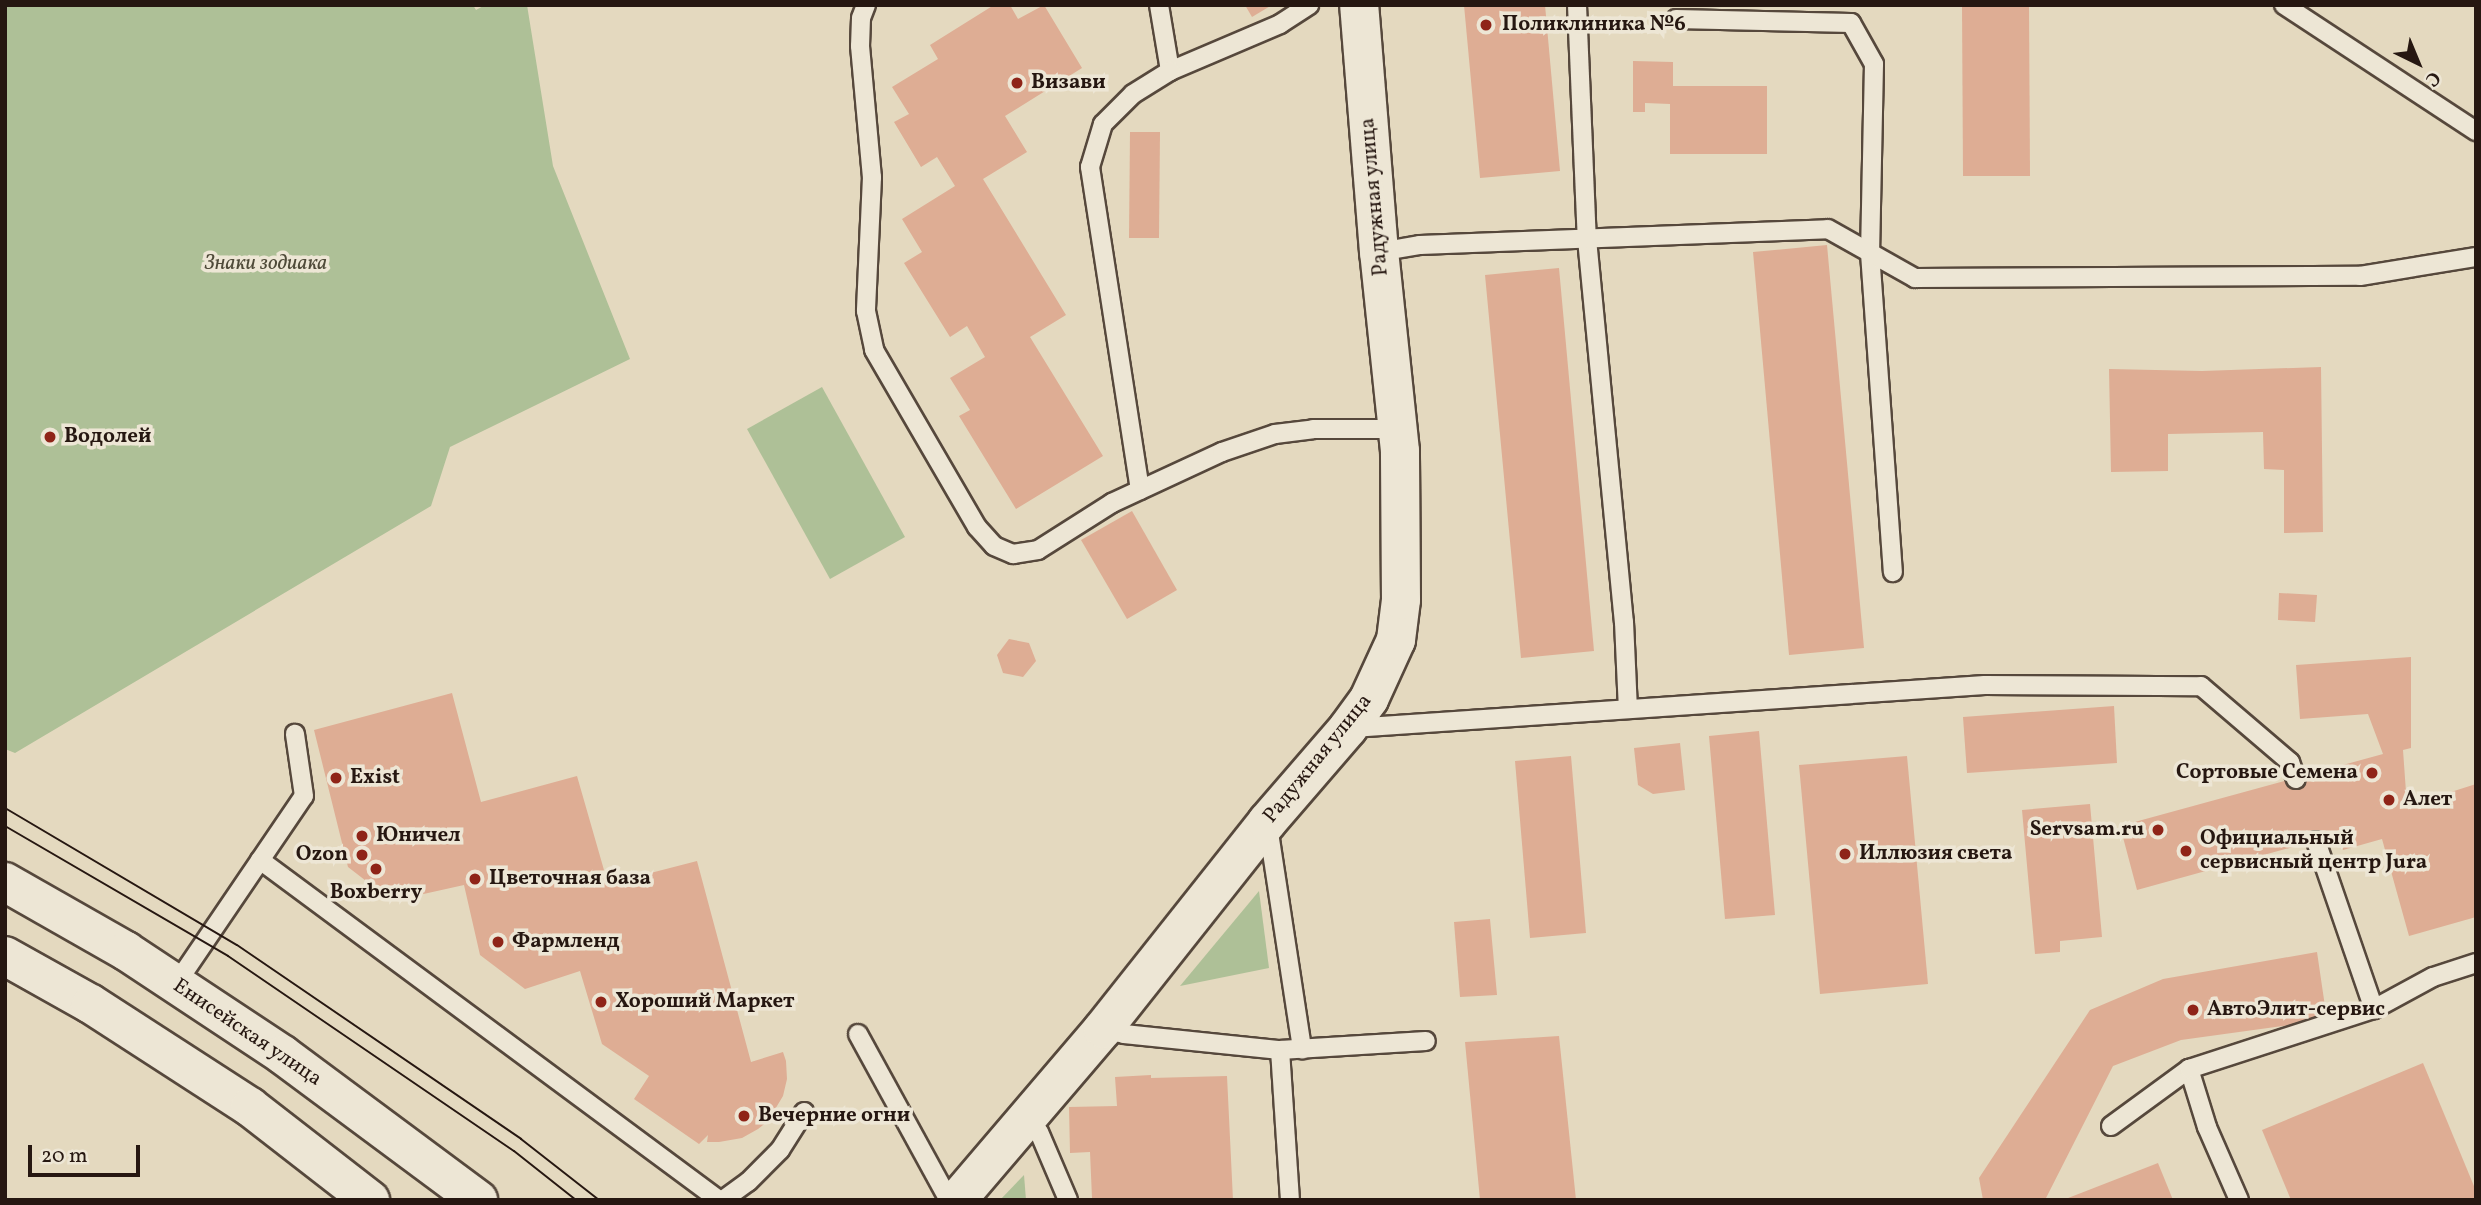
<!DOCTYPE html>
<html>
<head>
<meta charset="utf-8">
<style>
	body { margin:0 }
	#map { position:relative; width:2481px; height:1205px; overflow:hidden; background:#e4d9bf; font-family:Vollkorn,serif }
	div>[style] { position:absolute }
	.green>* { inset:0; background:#aec097 }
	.building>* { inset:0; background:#dead94 }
	.roads { filter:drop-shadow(2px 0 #56483c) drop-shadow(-2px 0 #56483c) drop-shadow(0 2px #56483c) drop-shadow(0 -2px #56483c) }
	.service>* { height:18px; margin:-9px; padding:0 9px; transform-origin:9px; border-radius:9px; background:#ede6d5 }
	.tertiary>* { height:38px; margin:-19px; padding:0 19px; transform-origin:19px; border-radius:19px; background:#ede6d5 }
	.secondary>* { height:38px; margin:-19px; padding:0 19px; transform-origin:19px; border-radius:19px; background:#ede6d5 }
	.tram>* { height:2px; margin:-1px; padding:0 1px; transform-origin:1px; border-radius:1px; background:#261711 }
	.dots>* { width:19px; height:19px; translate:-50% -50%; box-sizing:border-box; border:4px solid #ede6d5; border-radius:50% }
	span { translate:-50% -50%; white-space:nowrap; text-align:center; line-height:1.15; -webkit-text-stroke:7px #ede6d5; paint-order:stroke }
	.poi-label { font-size:21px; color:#261711; font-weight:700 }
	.left { translate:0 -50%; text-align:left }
	.right { translate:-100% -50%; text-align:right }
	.street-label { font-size:21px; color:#261711 }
	.park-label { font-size:21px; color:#4f4a39; font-style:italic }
	.frame { position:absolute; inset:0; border:7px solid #261711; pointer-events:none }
	.north { position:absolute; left:2383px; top:28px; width:70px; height:70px; -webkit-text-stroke:5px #ede6d5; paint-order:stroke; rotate:137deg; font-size:19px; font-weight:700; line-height:28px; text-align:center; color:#261711 }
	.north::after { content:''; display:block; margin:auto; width:24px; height:32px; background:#261711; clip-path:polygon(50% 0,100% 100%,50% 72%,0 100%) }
	.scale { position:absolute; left:28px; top:1145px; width:112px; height:32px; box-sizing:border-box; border:4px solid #261711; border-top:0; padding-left:9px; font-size:21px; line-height:24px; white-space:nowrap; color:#261711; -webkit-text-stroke:5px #ede6d5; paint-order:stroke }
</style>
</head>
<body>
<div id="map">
	<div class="green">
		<div style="clip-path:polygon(5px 5px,473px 5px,476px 10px,485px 5px,527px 5px,553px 166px,630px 359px,450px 447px,431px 506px,15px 753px,5px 749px)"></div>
		<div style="clip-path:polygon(822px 387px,905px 537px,830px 579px,747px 429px)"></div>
		<div style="clip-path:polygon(1259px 891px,1269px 968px,1180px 986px)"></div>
		<div style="clip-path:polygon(1024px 1175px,1026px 1200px,1000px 1200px)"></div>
	</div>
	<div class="building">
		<div style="clip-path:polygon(994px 5px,1010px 5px,1018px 19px,1044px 5px,1082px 68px,1005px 116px,1027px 152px,983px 179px,1066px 315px,1030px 337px,1103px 456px,1016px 509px,959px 416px,970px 410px,950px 378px,985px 357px,967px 326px,950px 337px,904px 263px,922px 252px,902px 219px,955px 186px,937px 157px,921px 167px,894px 122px,909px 114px,892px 87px,938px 59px,930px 45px)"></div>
		<div style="clip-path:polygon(1245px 5px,1272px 5px,1252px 17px)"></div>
		<div style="clip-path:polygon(1464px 5px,1545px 5px,1560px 171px,1480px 178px)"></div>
		<div style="clip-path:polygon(1962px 5px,2029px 5px,2030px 176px,1963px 176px)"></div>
		<div style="clip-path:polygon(1633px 61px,1673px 62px,1673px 86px,1767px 86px,1767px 154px,1670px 154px,1670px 104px,1645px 103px,1645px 112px,1633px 112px)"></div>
		<div style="clip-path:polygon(1130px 132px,1160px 132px,1159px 238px,1129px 238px)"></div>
		<div style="clip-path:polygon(1827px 245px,1864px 648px,1789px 655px,1753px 252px)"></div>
		<div style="clip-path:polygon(1559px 268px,1594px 651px,1521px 658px,1485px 275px)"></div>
		<div style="clip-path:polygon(2321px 367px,2323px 532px,2284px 533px,2284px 470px,2264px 469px,2263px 432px,2168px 434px,2168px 471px,2111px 472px,2109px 369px,2202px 371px)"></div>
		<div style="clip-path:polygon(1132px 511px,1177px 590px,1127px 619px,1081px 540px)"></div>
		<div style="clip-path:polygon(2279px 593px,2317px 595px,2315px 622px,2278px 620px)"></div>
		<div style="clip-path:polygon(1009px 639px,1029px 643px,1036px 661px,1023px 677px,1003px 673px,997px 655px)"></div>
		<div style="clip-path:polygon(2411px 657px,2411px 748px,2403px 750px,2407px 806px,2476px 784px,2476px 917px,2409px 936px,2382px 839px,2343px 850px,2340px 834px,2137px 890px,2120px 826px,2383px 754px,2368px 714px,2300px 719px,2296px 665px)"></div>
		<div style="clip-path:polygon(452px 693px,481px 802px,577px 776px,608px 884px,697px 861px,751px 1062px,783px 1052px,786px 1061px,787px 1079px,783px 1096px,768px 1121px,758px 1129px,742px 1138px,719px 1142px,707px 1142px,708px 1135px,699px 1144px,634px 1099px,649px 1076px,602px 1044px,580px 971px,525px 989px,480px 955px,464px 885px,392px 901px,348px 867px,314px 730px)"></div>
		<div style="clip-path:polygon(2114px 706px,2117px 763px,1967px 773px,1963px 717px)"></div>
		<div style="clip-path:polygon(1759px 731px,1775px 915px,1725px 919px,1709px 736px)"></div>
		<div style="clip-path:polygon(1680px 743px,1685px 790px,1653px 794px,1638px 785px,1634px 748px)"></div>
		<div style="clip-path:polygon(1571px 756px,1586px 933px,1530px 938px,1515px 761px)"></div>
		<div style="clip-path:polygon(1907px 756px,1928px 984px,1820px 994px,1799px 765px)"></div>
		<div style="clip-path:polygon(2090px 804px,2102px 937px,2060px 941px,2060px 952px,2035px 954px,2022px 810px)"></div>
		<div style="clip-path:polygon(1490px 919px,1497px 995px,1460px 997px,1454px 922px)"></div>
		<div style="clip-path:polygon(2317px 952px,2327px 1020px,2181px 1040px,2113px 1066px,2045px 1200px,1983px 1200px,1979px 1178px,2090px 1010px,2163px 979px)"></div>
		<div style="clip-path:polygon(1559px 1036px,1576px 1200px,1480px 1200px,1465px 1042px)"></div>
		<div style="clip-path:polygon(2423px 1063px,2476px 1191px,2476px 1200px,2291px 1200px,2262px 1130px)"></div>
		<div style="clip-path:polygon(1151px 1075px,1151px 1078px,1227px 1076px,1233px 1200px,1092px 1198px,1090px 1152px,1070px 1153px,1069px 1107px,1117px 1106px,1115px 1077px)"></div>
		<div style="clip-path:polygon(2158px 1163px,2173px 1200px,2063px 1200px)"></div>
	</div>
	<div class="roads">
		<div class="service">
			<div style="left:866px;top:5px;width:14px;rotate:111deg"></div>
			<div style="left:861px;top:18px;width:28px;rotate:92deg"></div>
			<div style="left:860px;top:46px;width:132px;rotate:84.8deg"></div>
			<div style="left:872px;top:177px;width:134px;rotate:92.6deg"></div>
			<div style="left:866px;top:311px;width:40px;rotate:78deg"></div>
			<div style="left:874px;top:350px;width:205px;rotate:59.8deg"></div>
			<div style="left:977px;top:527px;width:25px;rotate:48deg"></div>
			<div style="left:994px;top:546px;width:21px;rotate:23deg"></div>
			<div style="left:1013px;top:554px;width:25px;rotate:-9deg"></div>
			<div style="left:1038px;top:550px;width:88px;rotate:-32.4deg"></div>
			<div style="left:1112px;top:503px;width:121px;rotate:-24.9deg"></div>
			<div style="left:1222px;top:452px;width:56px;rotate:-18.8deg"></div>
			<div style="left:1275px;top:434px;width:38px;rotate:-7deg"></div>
			<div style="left:1313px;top:429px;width:85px"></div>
			<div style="left:1159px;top:5px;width:67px;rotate:80.5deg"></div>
			<div style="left:1170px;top:71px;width:120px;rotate:-23.1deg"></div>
			<div style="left:1280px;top:24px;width:35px;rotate:-33deg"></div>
			<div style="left:1577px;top:5px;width:234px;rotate:87.6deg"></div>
			<div style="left:1587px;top:239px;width:385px;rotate:84.5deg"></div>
			<div style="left:1624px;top:622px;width:87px;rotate:87.4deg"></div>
			<div style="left:2284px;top:5px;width:230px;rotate:33.3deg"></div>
			<div style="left:1676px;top:19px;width:175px;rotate:1.3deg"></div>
			<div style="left:1851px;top:23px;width:47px;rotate:60.7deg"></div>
			<div style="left:1874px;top:64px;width:189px;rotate:91.2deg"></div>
			<div style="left:1870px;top:253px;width:320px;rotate:85.9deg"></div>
			<div style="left:1379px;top:252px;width:42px;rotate:-9.7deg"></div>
			<div style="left:1420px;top:245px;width:408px;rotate:-2.2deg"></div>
			<div style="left:1828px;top:229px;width:100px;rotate:29.4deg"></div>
			<div style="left:1915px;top:278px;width:445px;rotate:-0.3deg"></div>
			<div style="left:2360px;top:276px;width:118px;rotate:-9.3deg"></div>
			<div style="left:1140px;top:490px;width:327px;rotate:-98.8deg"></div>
			<div style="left:1090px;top:167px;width:45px;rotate:-73.2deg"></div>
			<div style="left:1103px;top:124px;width:42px;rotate:-45deg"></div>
			<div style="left:1133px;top:94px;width:44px;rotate:-31.9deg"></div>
			<div style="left:1352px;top:728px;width:634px;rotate:-3.89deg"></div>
			<div style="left:1985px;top:685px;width:216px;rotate:0.3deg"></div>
			<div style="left:2201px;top:686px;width:117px;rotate:40.5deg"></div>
			<div style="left:2290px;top:762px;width:18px;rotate:71deg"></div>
			<div style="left:1268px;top:826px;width:226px;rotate:81.3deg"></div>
			<div style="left:2316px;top:841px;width:178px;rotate:71deg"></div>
			<div style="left:2374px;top:1009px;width:67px;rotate:-28.5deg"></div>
			<div style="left:2433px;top:977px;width:45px;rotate:-18deg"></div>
			<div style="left:260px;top:860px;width:571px;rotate:36.53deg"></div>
			<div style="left:176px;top:984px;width:227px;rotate:-55.8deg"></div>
			<div style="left:304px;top:796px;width:63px;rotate:-98.3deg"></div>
			<div style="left:1103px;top:1029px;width:22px;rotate:13deg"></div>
			<div style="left:1124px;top:1034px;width:157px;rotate:5.9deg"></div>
			<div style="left:1280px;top:1050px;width:146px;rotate:-3.5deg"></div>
			<div style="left:858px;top:1034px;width:189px;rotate:61.3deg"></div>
			<div style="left:1280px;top:1050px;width:150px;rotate:86.2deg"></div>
			<div style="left:1025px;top:1122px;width:17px;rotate:36deg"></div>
			<div style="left:1039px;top:1132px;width:74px;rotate:66.9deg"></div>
			<div style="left:2111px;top:1126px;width:97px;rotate:-36.2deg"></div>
			<div style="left:723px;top:1200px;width:31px;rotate:-36deg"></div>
			<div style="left:748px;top:1182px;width:45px;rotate:-45deg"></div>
			<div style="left:780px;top:1150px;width:45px;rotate:-57.7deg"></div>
			<div style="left:2239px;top:1200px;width:80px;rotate:-113.7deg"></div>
			<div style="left:2207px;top:1127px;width:61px;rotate:-107.2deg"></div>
			<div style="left:2189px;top:1069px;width:194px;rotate:-18deg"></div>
		</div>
		<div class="tertiary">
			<div style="left:957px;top:1200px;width:225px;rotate:-49.5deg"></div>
			<div style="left:1103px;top:1029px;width:264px;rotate:-51.6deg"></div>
			<div style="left:1267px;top:822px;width:124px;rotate:-49.2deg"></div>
			<div style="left:1348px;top:728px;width:36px;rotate:-54deg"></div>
			<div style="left:1369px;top:699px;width:65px;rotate:-65.4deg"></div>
			<div style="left:1396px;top:640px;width:40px;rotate:-82.9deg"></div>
			<div style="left:1401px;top:600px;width:149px;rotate:-90.4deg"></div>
			<div style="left:1400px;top:451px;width:200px;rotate:-96deg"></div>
			<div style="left:1379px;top:252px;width:248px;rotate:-94.6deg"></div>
		</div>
		<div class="secondary">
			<div style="left:5px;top:882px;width:139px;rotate:29.7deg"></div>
			<div style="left:126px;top:951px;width:188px;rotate:33.5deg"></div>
			<div style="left:283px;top:1055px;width:243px;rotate:36.6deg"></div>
			<div style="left:5px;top:956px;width:98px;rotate:29.2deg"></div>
			<div style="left:91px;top:1004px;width:189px;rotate:32.9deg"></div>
			<div style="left:250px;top:1107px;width:152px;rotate:37.8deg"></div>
		</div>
	</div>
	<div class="tram">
		<div style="left:5px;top:808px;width:269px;rotate:30.6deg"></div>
		<div style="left:237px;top:945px;width:344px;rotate:34.3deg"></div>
		<div style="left:521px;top:1139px;width:99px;rotate:38deg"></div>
		<div style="left:5px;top:826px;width:258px;rotate:30.2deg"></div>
		<div style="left:228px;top:956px;width:346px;rotate:34.3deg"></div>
		<div style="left:514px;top:1151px;width:79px;rotate:38.3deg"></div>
	</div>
	<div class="dots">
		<div style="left:1486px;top:25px;background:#8f2418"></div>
		<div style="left:1017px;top:83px;background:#8f2418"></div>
		<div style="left:50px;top:437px;background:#8f2418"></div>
		<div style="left:2372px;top:773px;background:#8f2418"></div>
		<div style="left:336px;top:778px;background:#8f2418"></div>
		<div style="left:2389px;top:800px;background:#8f2418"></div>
		<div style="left:2158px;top:830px;background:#8f2418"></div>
		<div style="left:362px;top:836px;background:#8f2418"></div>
		<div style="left:2186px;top:851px;background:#8f2418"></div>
		<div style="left:1845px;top:854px;background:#8f2418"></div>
		<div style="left:362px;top:855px;background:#8f2418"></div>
		<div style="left:376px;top:869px;background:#8f2418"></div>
		<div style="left:475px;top:879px;background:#8f2418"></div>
		<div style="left:498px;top:942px;background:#8f2418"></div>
		<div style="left:601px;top:1002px;background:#8f2418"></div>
		<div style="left:2193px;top:1010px;background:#8f2418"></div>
		<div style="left:744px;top:1116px;background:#8f2418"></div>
	</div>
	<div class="poi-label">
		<span class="left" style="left:1502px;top:25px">Поликлиника №6</span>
		<span class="left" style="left:1031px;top:83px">Визави</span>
		<span class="left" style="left:64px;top:437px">Водолей</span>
		<span class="right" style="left:2358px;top:773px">Сортовые Семена</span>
		<span class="left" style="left:350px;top:778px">Exist</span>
		<span class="left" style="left:2403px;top:800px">Алет</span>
		<span class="right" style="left:2144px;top:830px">Servsam.ru</span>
		<span class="left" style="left:376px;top:836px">Юничел</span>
		<span class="left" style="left:2200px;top:851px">Официальный<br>сервисный центр Jura</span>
		<span class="left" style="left:1859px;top:854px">Иллюзия света</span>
		<span class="right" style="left:348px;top:855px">Ozon</span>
		<span class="left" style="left:489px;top:879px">Цветочная база</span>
		<span style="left:376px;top:893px">Boxberry</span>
		<span class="left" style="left:512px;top:942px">Фармленд</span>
		<span class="left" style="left:615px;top:1002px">Хороший Маркет</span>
		<span class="left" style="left:2207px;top:1010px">АвтоЭлит-сервис</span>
		<span class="left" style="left:758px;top:1116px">Вечерние огни</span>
	</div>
	<div class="street-label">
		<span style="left:1375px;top:197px;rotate:-95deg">Радужная улица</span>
		<span style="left:1318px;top:759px;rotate:-51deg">Радужная улица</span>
		<span style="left:247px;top:1033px;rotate:34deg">Енисейская улица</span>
	</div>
	<div class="park-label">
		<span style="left:266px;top:264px">Знаки зодиака</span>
	</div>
	<div class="frame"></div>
	<div class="north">С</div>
	<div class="scale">20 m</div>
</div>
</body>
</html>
